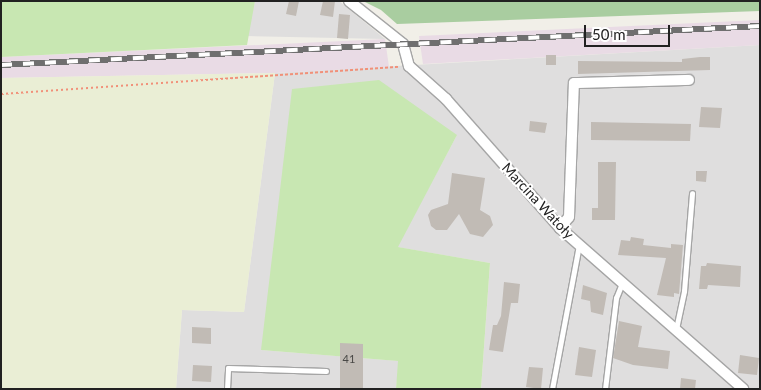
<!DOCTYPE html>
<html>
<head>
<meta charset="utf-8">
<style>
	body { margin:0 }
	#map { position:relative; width:761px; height:390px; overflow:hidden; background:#f1efe8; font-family:Lato,sans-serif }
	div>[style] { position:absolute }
	.residential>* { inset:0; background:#dfdede }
	.industrial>* { inset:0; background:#e9dbe5 }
	.farmland>* { inset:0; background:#eaeed5 }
	.grass>* { inset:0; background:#c8e7b2 }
	.forest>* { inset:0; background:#a9cda0 }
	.building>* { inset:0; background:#c1bbb5 }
	.path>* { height:2px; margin-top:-1px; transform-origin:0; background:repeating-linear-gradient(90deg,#f19079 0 2.5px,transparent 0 5px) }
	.roads { filter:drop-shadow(1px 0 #a5a5a5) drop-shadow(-1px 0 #a5a5a5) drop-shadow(0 1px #a5a5a5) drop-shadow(0 -1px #a5a5a5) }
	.lane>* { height:5px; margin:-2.5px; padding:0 2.5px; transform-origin:2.5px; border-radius:2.5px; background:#fff }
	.street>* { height:10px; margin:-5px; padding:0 5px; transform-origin:5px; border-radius:5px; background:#fff }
	.rail>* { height:5.5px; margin-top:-2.75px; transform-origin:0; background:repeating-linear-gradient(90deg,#fff 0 11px,#6f6f6f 0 22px); box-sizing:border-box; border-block:1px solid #6f6f6f }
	span { translate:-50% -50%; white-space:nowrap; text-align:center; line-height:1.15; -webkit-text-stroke:4px #fff; paint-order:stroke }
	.number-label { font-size:11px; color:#494846 }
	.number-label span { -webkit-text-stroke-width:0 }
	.street-label { font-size:14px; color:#212121 }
	.frame { position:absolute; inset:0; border:2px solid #212121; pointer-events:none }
	.scale { position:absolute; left:584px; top:25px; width:86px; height:22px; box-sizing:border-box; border:2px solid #212121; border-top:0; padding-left:6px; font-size:15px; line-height:18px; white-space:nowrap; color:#212121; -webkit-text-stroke:4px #fff; paint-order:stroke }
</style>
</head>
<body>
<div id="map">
	<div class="residential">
		<div style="clip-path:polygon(255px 1px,339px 1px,385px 39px,246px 36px)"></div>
		<div style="clip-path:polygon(760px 45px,760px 389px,481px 389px,490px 263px,397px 247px,457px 135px,261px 350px,399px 361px,396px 389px,176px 389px,182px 310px,244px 312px,275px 73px)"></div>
	</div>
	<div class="industrial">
		<div style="clip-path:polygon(760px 20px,760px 45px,423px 64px,419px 36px)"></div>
		<div style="clip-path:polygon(385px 39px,389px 67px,275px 73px,1px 78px,1px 57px)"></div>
	</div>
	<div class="farmland">
		<div style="clip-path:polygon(275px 73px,244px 312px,182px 310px,176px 389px,1px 389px,1px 78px)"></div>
	</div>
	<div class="grass">
		<div style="clip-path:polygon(1px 1px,255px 1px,247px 45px,1px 57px)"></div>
		<div style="clip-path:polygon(379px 80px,457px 135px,398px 247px,490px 263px,481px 389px,396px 389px,398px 361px,261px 350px,292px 89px)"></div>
	</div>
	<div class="forest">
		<div style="clip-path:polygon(363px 1px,760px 1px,760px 11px,397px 24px,381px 10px)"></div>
	</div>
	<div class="building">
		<div style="clip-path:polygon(289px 1px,299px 1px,296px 16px,286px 14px)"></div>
		<div style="clip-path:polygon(323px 1px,335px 1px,333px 17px,320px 15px)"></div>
		<div style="clip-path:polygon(339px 14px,350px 15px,348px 39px,337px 38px)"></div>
		<div style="clip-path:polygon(546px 55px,556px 55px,556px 65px,546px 65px)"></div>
		<div style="clip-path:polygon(700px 57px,710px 57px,710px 70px,578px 74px,578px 61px,682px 62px,682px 59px)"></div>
		<div style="clip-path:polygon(701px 107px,722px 108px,720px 128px,699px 127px)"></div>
		<div style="clip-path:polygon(530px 121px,547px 123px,545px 133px,529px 131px)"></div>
		<div style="clip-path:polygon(591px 122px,691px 124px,690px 141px,591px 140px)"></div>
		<div style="clip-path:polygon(598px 162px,616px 162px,615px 220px,592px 220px,592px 208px,598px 208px)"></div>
		<div style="clip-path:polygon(696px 171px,707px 171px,706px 182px,696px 181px)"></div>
		<div style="clip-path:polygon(452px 173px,485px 178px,480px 210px,490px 216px,493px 225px,483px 237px,470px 234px,459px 214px,447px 230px,436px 230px,431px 226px,428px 215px,431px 210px,448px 204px)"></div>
		<div style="clip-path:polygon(631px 237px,644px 239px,643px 245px,671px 248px,671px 244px,683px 245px,679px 294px,674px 293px,674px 297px,657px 295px,666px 258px,618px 255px,621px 240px,630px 241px)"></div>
		<div style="clip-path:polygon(707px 263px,741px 266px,740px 287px,708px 285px,707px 289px,699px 289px,701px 266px,706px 266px)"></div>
		<div style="clip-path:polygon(504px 282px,520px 284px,518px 303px,511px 303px,503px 352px,489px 350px,493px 325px,497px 325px,501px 316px)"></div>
		<div style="clip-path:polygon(583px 285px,607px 293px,603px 315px,591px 312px,590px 301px,581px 299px)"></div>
		<div style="clip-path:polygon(619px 321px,642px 326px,638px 347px,670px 351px,668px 369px,633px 365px,613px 358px)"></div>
		<div style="clip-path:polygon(192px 327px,211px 328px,211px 344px,192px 343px)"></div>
		<div style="clip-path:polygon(340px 343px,363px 344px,363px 389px,340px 389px)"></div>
		<div style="clip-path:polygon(579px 347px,596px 350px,592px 377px,575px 375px)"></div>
		<div style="clip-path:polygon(740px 355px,759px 358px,757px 375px,738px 373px)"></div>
		<div style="clip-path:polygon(193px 365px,212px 366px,211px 382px,192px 381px)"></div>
		<div style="clip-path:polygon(529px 367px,543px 368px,541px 389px,526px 387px)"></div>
		<div style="clip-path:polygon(681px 378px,696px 380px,695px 389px,680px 389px)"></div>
	</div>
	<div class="path">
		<div style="left:1px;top:94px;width:399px;rotate:-3.9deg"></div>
	</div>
	<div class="roads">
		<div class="lane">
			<div style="left:676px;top:329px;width:39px;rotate:-78deg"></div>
			<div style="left:684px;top:291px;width:98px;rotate:-85.3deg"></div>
			<div style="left:227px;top:389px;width:21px;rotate:-87deg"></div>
			<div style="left:228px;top:368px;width:98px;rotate:1.8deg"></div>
			<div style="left:552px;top:389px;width:147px;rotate:-79.4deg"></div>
			<div style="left:605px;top:389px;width:92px;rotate:-83.1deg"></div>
			<div style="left:616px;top:298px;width:16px;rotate:-68deg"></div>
		</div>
		<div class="street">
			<div style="left:349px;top:1px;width:69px;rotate:38.5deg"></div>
			<div style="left:403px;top:44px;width:23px;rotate:75deg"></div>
			<div style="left:409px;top:66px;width:50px;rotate:41.7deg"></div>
			<div style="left:446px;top:99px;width:172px;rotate:48.5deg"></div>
			<div style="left:560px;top:228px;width:244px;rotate:41.3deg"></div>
			<div style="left:560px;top:228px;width:14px;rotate:-51deg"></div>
			<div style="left:569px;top:217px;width:134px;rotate:-87.9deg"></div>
			<div style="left:574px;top:83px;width:115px;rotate:-1.5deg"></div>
		</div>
	</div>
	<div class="rail">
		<div style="left:1px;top:65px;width:760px;rotate:-2.94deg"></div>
	</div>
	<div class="number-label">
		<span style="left:349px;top:359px">41</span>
	</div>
	<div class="street-label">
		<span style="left:538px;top:201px;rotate:47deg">Marcina Watoły</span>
	</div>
	<div class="frame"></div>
	<div class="scale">50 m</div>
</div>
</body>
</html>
